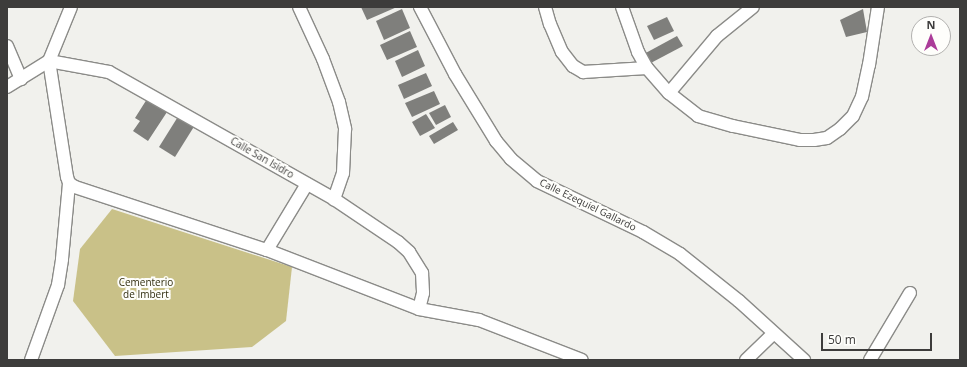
<!DOCTYPE html>
<html>
<head>
<meta charset="utf-8">
<style>
	body { margin:0 }
	#map { position:relative; width:967px; height:367px; overflow:hidden; background:#f1f1ed; font-family:"Open Sans",sans-serif }
	div>[style] { position:absolute }
	.green>* { inset:0; background:#c9c188 }
	.building>* { inset:0; background:#7f7f7c }
	.roads { filter:drop-shadow(1px 0 #8b8b88) drop-shadow(-1px 0 #8b8b88) drop-shadow(0 1px #8b8b88) drop-shadow(0 -1px #8b8b88) }
	.street>* { height:12px; margin:-6px; padding:0 6px; transform-origin:6px; border-radius:6px; background:#fff }
	span { translate:-50% -50%; white-space:nowrap; text-align:center; line-height:1.15; -webkit-text-stroke:4px #fefefb; paint-order:stroke }
	.street-label { font-size:10px; color:#3d3c3b }
	.park-label { font-size:10px; color:#322e10 }
	.frame { position:absolute; inset:0; border:8px solid #3d3c3b; pointer-events:none }
	.north { position:absolute; left:911px; top:16px; width:40px; height:40px; box-sizing:border-box; background:#fefefb; border:1px solid #b1b0ae; border-radius:50%; rotate:0deg; font-size:11px; font-weight:700; line-height:16px; text-align:center; color:#3d3c3b }
	.north::after { content:''; display:block; margin:auto; width:14px; height:18px; background:#ab3c99; clip-path:polygon(50% 0,100% 100%,50% 72%,0 100%) }
	.scale { position:absolute; left:821px; top:333px; width:111px; height:18px; box-sizing:border-box; border:2px solid #3d3c3b; border-top:0; padding-left:5px; font-size:12px; line-height:14px; white-space:nowrap; color:#3d3c3b; -webkit-text-stroke:3px #fefefb; paint-order:stroke }
</style>
</head>
<body>
<div id="map">
	<div class="green">
		<div style="clip-path:polygon(112px 209px,292px 267px,286px 321px,252px 347px,115px 356px,73px 301px,80px 249px)"></div>
	</div>
	<div class="building">
		<div style="clip-path:polygon(361px 7px,397px 7px,367px 20px)"></div>
		<div style="clip-path:polygon(402px 9px,410px 28px,384px 40px,376px 21px)"></div>
		<div style="clip-path:polygon(863px 9px,867px 32px,846px 37px,840px 20px)"></div>
		<div style="clip-path:polygon(667px 17px,674px 31px,654px 40px,647px 26px)"></div>
		<div style="clip-path:polygon(410px 31px,417px 47px,387px 60px,380px 45px)"></div>
		<div style="clip-path:polygon(677px 36px,683px 46px,647px 65px,642px 55px)"></div>
		<div style="clip-path:polygon(418px 50px,425px 66px,402px 77px,395px 61px)"></div>
		<div style="clip-path:polygon(426px 73px,432px 86px,404px 99px,398px 85px)"></div>
		<div style="clip-path:polygon(434px 91px,440px 104px,412px 117px,405px 103px)"></div>
		<div style="clip-path:polygon(147px 99px,167px 112px,148px 141px,133px 131px,140px 121px,135px 118px)"></div>
		<div style="clip-path:polygon(445px 105px,451px 117px,436px 125px,429px 113px)"></div>
		<div style="clip-path:polygon(426px 114px,435px 128px,420px 136px,412px 122px)"></div>
		<div style="clip-path:polygon(179px 115px,195px 125px,175px 157px,159px 147px)"></div>
		<div style="clip-path:polygon(453px 122px,458px 130px,434px 144px,429px 136px)"></div>
	</div>
	<div class="roads">
		<div class="street">
			<div style="left:299px;top:7px;width:57px;rotate:65.2deg"></div>
			<div style="left:323px;top:59px;width:46px;rotate:69.6deg"></div>
			<div style="left:339px;top:102px;width:28px;rotate:77deg"></div>
			<div style="left:345px;top:129px;width:44px;rotate:92.6deg"></div>
			<div style="left:343px;top:173px;width:28px;rotate:109deg"></div>
			<div style="left:420px;top:7px;width:76px;rotate:62.4deg"></div>
			<div style="left:455px;top:74px;width:79px;rotate:58.5deg"></div>
			<div style="left:496px;top:141px;width:23px;rotate:50deg"></div>
			<div style="left:511px;top:159px;width:34px;rotate:40deg"></div>
			<div style="left:537px;top:181px;width:118px;rotate:25.7deg"></div>
			<div style="left:643px;top:232px;width:43px;rotate:30.7deg"></div>
			<div style="left:680px;top:254px;width:75px;rotate:38.5deg"></div>
			<div style="left:739px;top:301px;width:88px;rotate:42.2deg"></div>
			<div style="left:545px;top:7px;width:18px;rotate:74deg"></div>
			<div style="left:550px;top:24px;width:30px;rotate:67deg"></div>
			<div style="left:562px;top:52px;width:18px;rotate:52deg"></div>
			<div style="left:573px;top:66px;width:12px;rotate:31deg"></div>
			<div style="left:583px;top:72px;width:64px;rotate:-3.6deg"></div>
			<div style="left:622px;top:7px;width:48px;rotate:70.4deg"></div>
			<div style="left:638px;top:52px;width:18px;rotate:61deg"></div>
			<div style="left:647px;top:68px;width:33px;rotate:49deg"></div>
			<div style="left:669px;top:93px;width:37px;rotate:38deg"></div>
			<div style="left:698px;top:116px;width:36px;rotate:16deg"></div>
			<div style="left:733px;top:126px;width:68px;rotate:11.8deg"></div>
			<div style="left:800px;top:140px;width:14px"></div>
			<div style="left:814px;top:140px;width:13px;rotate:-9deg"></div>
			<div style="left:827px;top:138px;width:16px;rotate:-35deg"></div>
			<div style="left:840px;top:129px;width:18px;rotate:-45deg"></div>
			<div style="left:853px;top:116px;width:21px;rotate:-65deg"></div>
			<div style="left:862px;top:97px;width:33px;rotate:-78deg"></div>
			<div style="left:869px;top:65px;width:59px;rotate:-81.2deg"></div>
			<div style="left:7px;top:46px;width:36px;rotate:67deg"></div>
			<div style="left:49px;top:61px;width:61px;rotate:10.4deg"></div>
			<div style="left:109px;top:72px;width:258px;rotate:29.4deg"></div>
			<div style="left:334px;top:199px;width:77px;rotate:33.9deg"></div>
			<div style="left:398px;top:242px;width:15px;rotate:42deg"></div>
			<div style="left:409px;top:252px;width:25px;rotate:58deg"></div>
			<div style="left:422px;top:273px;width:20px;rotate:87deg"></div>
			<div style="left:423px;top:293px;width:16px;rotate:104deg"></div>
			<div style="left:49px;top:61px;width:58px;rotate:-67.8deg"></div>
			<div style="left:7px;top:87px;width:49px;rotate:-31.8deg"></div>
			<div style="left:669px;top:93px;width:75px;rotate:-49.9deg"></div>
			<div style="left:717px;top:36px;width:46px;rotate:-38.9deg"></div>
			<div style="left:69px;top:183px;width:7px;rotate:34deg"></div>
			<div style="left:75px;top:187px;width:202px;rotate:18.2deg"></div>
			<div style="left:267px;top:250px;width:163px;rotate:21.2deg"></div>
			<div style="left:419px;top:309px;width:61px;rotate:10.4deg"></div>
			<div style="left:479px;top:320px;width:110px;rotate:21.2deg"></div>
			<div style="left:267px;top:250px;width:77px;rotate:-58.8deg"></div>
			<div style="left:31px;top:360px;width:80px;rotate:-70.2deg"></div>
			<div style="left:58px;top:285px;width:26px;rotate:-81deg"></div>
			<div style="left:62px;top:259px;width:76px;rotate:-84.7deg"></div>
			<div style="left:69px;top:183px;width:6px;rotate:-108deg"></div>
			<div style="left:67px;top:177px;width:117px;rotate:-98.8deg"></div>
			<div style="left:746px;top:360px;width:37px;rotate:-44deg"></div>
			<div style="left:870px;top:360px;width:78px;rotate:-59.2deg"></div>
		</div>
	</div>
	<div class="street-label">
		<span style="left:262px;top:158px;rotate:30deg">Calle San Isidro</span>
		<span style="left:588px;top:205px;rotate:26deg">Calle Ezequiel Gallardo</span>
	</div>
	<div class="park-label">
		<span style="left:146px;top:288px">Cementerio<br>de Imbert</span>
	</div>
	<div class="frame"></div>
	<div class="north">N</div>
	<div class="scale">50 m</div>
</div>
</body>
</html>
